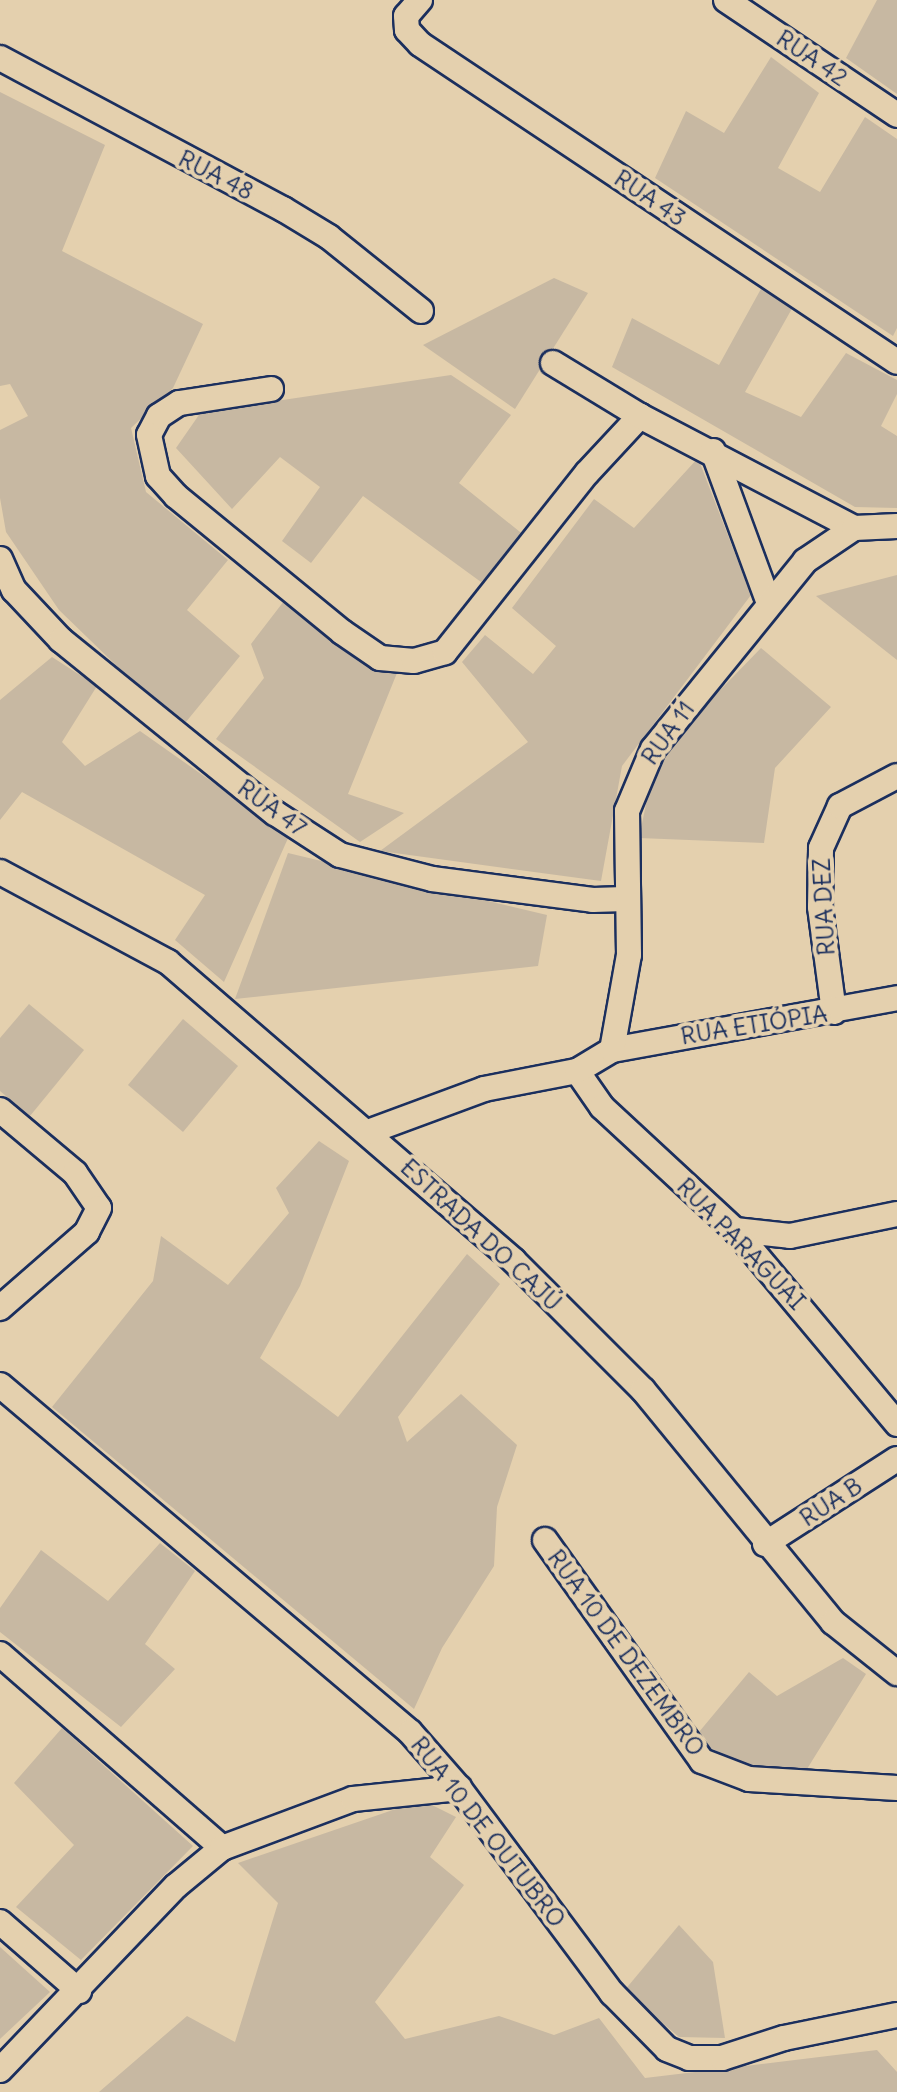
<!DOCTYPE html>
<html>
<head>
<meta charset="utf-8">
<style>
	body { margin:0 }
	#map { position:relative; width:897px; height:2092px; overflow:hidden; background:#e4d0ae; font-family:Delius,sans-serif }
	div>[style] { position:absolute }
	.green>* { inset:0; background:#c7b8a2 }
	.roads { filter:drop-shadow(2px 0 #1b2f5e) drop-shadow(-2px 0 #1b2f5e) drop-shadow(0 2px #1b2f5e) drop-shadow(0 -2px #1b2f5e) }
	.minor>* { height:24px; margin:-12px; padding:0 12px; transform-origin:12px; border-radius:12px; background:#e4d0ae }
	span { translate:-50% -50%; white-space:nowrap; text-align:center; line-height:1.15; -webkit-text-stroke:8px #e4d0ae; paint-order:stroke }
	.street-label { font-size:24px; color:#1b2f5e }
</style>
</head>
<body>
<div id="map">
	<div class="green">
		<div style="clip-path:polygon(877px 0,897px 0,897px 94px,846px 58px)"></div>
		<div style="clip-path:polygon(771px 57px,819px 93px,778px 168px,820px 192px,865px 117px,897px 139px,897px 328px,893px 336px,655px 178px,686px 111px,724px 133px)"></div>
		<div style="clip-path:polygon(0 92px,105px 145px,62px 251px,203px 324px,173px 388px,131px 428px,146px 492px,228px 560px,187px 610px,240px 656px,181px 728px,59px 610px,6px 532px,0 498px,0 430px,28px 416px,10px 384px,0 386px)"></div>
		<div style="clip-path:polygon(554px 278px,588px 293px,515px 409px,423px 345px)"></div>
		<div style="clip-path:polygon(762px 287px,794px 305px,745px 392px,801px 417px,846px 353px,897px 380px,897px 394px,881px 426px,897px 436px,897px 508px,855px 507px,612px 367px,632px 318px,719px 365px)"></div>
		<div style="clip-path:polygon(451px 375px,511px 415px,459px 483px,525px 536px,481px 582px,363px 496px,311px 563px,282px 541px,320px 487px,280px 457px,232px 509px,176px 448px,201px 412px)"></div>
		<div style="clip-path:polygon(698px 458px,751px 595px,622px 766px,601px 881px,380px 851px,528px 742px,462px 662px,485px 635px,533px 674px,556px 646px,512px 608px,594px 499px,634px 528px)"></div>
		<div style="clip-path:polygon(897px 575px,897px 660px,816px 596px)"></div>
		<div style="clip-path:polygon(284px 601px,397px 673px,348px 794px,404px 813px,360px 842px,216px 739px,264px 678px,251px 644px)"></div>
		<div style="clip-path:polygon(761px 648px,831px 707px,775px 768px,764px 843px,639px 838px,656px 756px)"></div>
		<div style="clip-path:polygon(52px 657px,97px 686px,62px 742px,85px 766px,140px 731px,289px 836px,224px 982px,175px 940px,205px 895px,22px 792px,0 820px,0 700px)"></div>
		<div style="clip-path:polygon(288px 853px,547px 915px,538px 966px,235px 999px)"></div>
		<div style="clip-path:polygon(29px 1004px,84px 1050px,30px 1116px,0 1091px,0 1038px)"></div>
		<div style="clip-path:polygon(183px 1019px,238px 1066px,183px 1132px,128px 1085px)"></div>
		<div style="clip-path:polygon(319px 1141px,349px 1161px,300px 1286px,260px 1358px,338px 1417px,467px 1254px,500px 1284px,398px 1417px,407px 1442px,461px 1394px,517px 1445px,497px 1507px,494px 1566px,442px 1648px,414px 1709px,52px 1407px,153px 1281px,161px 1236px,228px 1285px,289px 1213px,276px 1188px)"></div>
		<div style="clip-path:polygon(160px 1543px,195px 1571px,145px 1644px,175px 1669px,121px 1727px,0 1632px,0 1608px,41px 1550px,108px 1601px)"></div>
		<div style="clip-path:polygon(843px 1658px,866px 1674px,807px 1769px,752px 1772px,694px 1738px,749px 1672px,777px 1696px)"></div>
		<div style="clip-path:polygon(62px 1728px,193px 1846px,81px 1960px,16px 1907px,74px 1845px,14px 1783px)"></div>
		<div style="clip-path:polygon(422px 1800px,456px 1817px,430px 1857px,464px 1885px,375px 2002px,405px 2039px,499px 2016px,554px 2035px,599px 2018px,645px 2078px,877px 2050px,897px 2072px,897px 2092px,99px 2092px,187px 2016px,235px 2042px,278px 1903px,238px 1863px)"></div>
		<div style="clip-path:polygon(679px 1925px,713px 1962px,725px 2038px,679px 2037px,624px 1991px)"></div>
		<div style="clip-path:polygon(0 1947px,50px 1992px,0 2039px)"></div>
	</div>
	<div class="roads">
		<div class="minor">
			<div style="left:420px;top:0;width:21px;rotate:131deg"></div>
			<div style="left:406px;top:16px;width:14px;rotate:86deg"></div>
			<div style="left:407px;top:30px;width:19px;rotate:47deg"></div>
			<div style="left:420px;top:44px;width:573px;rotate:33.69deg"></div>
			<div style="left:726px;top:0;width:206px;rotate:33.9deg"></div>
			<div style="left:0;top:58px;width:321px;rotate:28.1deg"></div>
			<div style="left:283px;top:209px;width:54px;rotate:31.3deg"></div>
			<div style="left:329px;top:237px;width:118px;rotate:38.8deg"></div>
			<div style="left:553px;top:363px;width:102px;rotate:31.3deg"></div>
			<div style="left:271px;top:389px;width:93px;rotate:171.3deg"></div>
			<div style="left:179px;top:403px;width:24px;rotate:147deg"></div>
			<div style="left:159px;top:416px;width:21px;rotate:118deg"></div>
			<div style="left:149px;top:435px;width:42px;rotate:77.6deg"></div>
			<div style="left:158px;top:476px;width:27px;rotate:48deg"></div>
			<div style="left:176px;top:496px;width:215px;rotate:39.3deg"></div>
			<div style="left:342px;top:632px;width:46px;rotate:34.4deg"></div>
			<div style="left:380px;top:658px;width:34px;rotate:5deg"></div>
			<div style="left:414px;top:661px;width:32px;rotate:-16deg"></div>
			<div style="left:445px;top:652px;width:228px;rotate:-51.6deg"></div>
			<div style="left:587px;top:473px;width:78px;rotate:-47.1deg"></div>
			<div style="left:640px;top:416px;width:242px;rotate:27.6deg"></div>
			<div style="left:713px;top:451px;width:162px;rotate:69.8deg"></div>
			<div style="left:0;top:559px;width:34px;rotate:66deg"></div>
			<div style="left:14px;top:590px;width:69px;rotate:46.8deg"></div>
			<div style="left:61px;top:640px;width:275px;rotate:39deg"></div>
			<div style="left:275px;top:813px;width:77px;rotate:32.9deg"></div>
			<div style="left:340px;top:855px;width:95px;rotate:14.6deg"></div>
			<div style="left:432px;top:879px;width:162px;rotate:7.4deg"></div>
			<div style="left:593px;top:900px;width:32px;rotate:-2deg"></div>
			<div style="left:0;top:872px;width:191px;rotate:28.2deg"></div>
			<div style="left:168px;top:962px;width:457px;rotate:40.8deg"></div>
			<div style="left:514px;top:1261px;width:182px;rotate:45deg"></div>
			<div style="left:643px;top:1390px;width:300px;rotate:50.7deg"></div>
			<div style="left:833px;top:1622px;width:82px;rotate:38.6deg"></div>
			<div style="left:834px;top:1012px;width:106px;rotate:-97.6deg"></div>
			<div style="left:820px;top:907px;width:59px;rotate:-89deg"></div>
			<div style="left:821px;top:848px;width:46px;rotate:-65.7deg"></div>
			<div style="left:840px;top:806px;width:64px;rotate:-27.8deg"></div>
			<div style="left:612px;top:1050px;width:290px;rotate:-10.3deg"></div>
			<div style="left:577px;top:1071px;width:44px;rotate:55.2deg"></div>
			<div style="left:602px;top:1107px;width:181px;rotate:42.8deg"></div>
			<div style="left:735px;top:1230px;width:253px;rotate:50.1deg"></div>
			<div style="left:0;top:1110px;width:98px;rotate:40deg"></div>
			<div style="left:75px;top:1173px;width:42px;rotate:55.6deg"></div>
			<div style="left:99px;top:1208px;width:27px;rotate:117deg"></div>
			<div style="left:87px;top:1232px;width:116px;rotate:138.9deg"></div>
			<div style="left:368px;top:1132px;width:124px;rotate:-20.3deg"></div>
			<div style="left:484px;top:1089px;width:95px;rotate:-11deg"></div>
			<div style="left:577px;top:1071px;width:41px;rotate:-31deg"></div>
			<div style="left:612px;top:1050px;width:97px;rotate:-79.9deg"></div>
			<div style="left:629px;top:955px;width:144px;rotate:-90.8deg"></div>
			<div style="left:627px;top:811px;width:67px;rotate:-67.2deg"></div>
			<div style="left:653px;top:749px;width:242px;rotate:-51deg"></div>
			<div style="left:805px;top:561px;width:59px;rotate:-34deg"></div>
			<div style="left:854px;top:528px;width:43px;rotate:-2.7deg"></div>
			<div style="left:735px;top:1230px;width:55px;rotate:6.2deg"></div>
			<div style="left:790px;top:1236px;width:109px;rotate:-11.6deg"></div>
			<div style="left:0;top:1385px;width:537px;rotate:40.24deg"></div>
			<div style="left:410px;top:1732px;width:74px;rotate:48.8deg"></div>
			<div style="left:459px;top:1788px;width:256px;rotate:53.3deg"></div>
			<div style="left:612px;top:1993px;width:78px;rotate:45.5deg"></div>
			<div style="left:667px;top:2049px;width:24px;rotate:22deg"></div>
			<div style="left:689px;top:2058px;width:33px"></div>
			<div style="left:722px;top:2058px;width:65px;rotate:-17.9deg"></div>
			<div style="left:784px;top:2038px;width:115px;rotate:-11.5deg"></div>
			<div style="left:545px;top:1540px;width:271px;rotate:54.6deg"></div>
			<div style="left:702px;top:1761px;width:50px;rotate:21deg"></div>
			<div style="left:749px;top:1779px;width:148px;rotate:3.5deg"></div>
			<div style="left:765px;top:1544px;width:157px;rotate:-32.8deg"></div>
			<div style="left:0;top:1654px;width:295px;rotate:41.1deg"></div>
			<div style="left:0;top:1922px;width:105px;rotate:41.1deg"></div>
			<div style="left:0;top:2070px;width:255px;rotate:-46.3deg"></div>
			<div style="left:176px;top:1886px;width:60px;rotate:-39.6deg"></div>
			<div style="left:222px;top:1848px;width:140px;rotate:-20.5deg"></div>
			<div style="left:353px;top:1799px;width:107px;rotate:-5.9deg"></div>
		</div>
	</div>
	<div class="street-label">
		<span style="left:812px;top:58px;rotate:34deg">RUA 42</span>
		<span style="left:216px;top:175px;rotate:27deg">RUA 48</span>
		<span style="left:650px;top:198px;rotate:34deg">RUA 43</span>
		<span style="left:668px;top:733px;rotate:-54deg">RUA 11</span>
		<span style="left:272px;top:808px;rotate:36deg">RUA 47</span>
		<span style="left:824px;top:907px;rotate:-93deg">RUA DEZ</span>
		<span style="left:754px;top:1025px;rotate:-9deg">RUA ETIÓPIA</span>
		<span style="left:481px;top:1235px;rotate:43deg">ESTRADA DO CAJÚ</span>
		<span style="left:741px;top:1244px;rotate:46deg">RUA PARAGUAI</span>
		<span style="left:831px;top:1502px;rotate:-33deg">RUA B</span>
		<span style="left:626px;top:1653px;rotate:54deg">RUA 10 DE DEZEMBRO</span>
		<span style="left:488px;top:1832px;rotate:52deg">RUA 10 DE OUTUBRO</span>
	</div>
</div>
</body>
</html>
